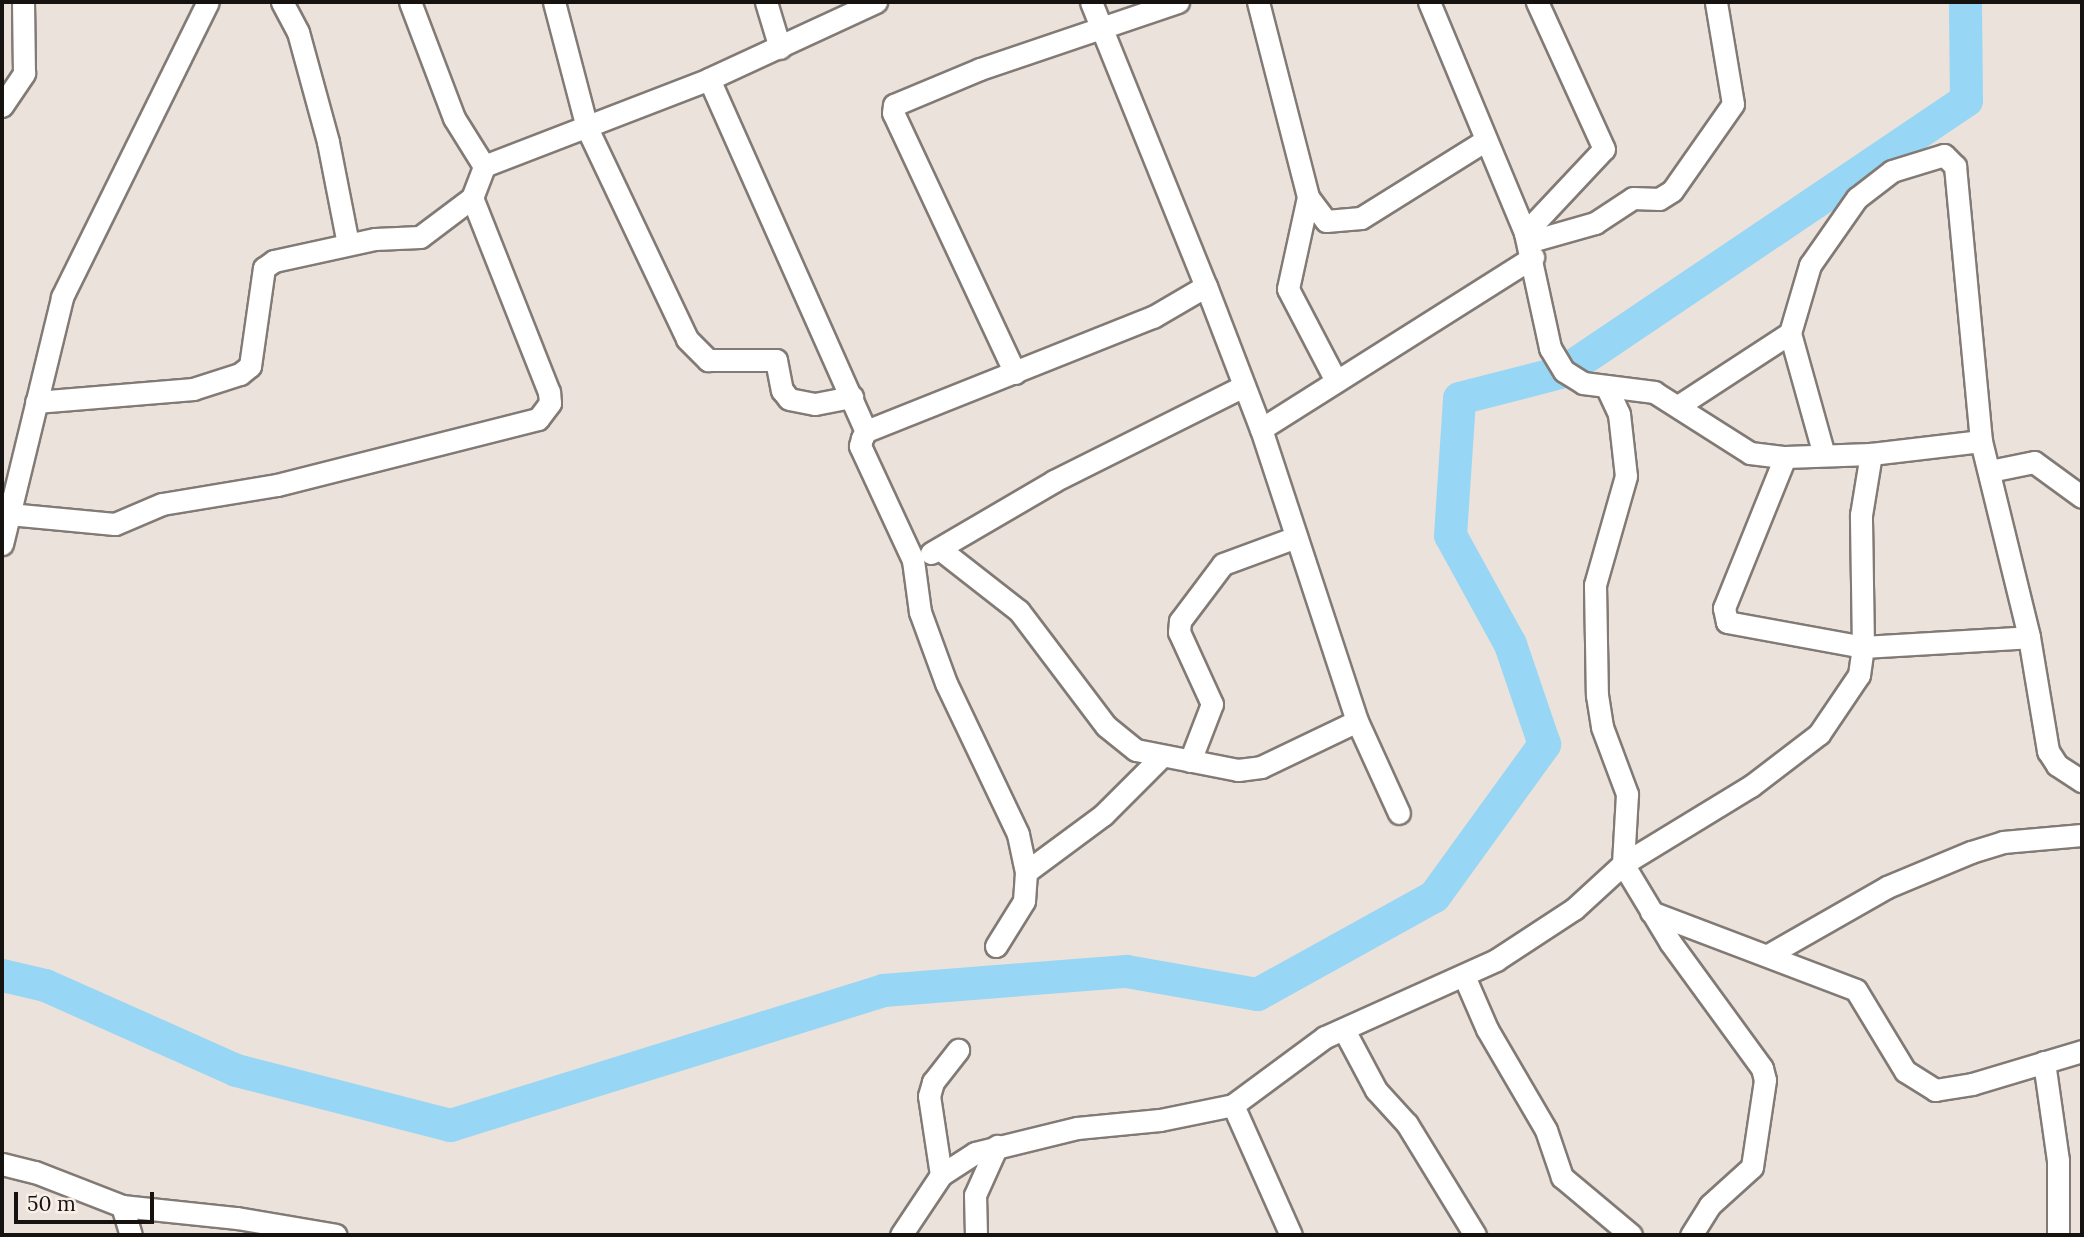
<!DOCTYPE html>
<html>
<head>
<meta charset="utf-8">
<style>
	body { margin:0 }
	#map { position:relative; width:2084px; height:1237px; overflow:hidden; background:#eae2db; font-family:Lora,serif }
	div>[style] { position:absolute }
	.river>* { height:33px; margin:-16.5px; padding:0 16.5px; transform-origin:16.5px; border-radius:16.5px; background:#97d6f4 }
	.roads { filter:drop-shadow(2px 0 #827a75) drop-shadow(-2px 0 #827a75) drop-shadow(0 2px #827a75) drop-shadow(0 -2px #827a75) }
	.minor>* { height:21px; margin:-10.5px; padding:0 10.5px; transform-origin:10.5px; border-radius:10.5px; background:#fff }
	span { translate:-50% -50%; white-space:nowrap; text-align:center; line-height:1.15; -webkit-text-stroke:5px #f8efe8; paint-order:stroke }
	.frame { position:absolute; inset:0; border:4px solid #151210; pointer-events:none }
	.scale { position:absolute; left:14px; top:1192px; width:140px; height:32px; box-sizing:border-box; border:4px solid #151210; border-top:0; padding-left:9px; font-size:21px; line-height:24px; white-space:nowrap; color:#151210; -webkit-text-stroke:5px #f8efe8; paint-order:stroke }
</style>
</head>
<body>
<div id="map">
	<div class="river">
		<div style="left:2px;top:975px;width:44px;rotate:13.1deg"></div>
		<div style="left:45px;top:985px;width:209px;rotate:24deg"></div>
		<div style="left:236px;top:1070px;width:221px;rotate:14.4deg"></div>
		<div style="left:450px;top:1125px;width:454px;rotate:-17.3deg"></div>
		<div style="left:883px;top:990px;width:244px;rotate:-4.5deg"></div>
		<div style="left:1126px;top:971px;width:133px;rotate:10deg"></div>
		<div style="left:1257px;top:994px;width:202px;rotate:-29deg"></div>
		<div style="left:1434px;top:896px;width:188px;rotate:-54.1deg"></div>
		<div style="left:1544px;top:744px;width:106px;rotate:-108.8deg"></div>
		<div style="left:1510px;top:644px;width:124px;rotate:-118.8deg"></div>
		<div style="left:1450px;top:535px;width:137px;rotate:-86.2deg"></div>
		<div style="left:1459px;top:398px;width:108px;rotate:-14.4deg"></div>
		<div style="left:1564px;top:371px;width:485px;rotate:-34deg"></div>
		<div style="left:1966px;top:100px;width:98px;rotate:-90.6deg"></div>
	</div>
	<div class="roads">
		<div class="minor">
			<div style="left:282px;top:2px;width:34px;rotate:62deg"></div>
			<div style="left:298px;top:32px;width:114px;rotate:74.7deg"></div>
			<div style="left:328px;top:142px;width:104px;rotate:78.9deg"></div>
			<div style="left:410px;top:2px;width:124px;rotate:69.2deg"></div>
			<div style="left:454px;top:118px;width:57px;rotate:58deg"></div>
			<div style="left:554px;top:2px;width:130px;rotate:75.3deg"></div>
			<div style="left:587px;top:128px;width:233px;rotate:64.6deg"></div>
			<div style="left:687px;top:339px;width:30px;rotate:45deg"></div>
			<div style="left:708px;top:360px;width:68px"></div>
			<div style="left:776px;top:360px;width:31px;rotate:79deg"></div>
			<div style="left:782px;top:390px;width:11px;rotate:52deg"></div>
			<div style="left:789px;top:399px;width:26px;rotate:11deg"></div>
			<div style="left:815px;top:404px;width:38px;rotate:-11deg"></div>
			<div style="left:766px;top:2px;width:48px;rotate:73.1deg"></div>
			<div style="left:1091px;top:2px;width:306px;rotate:68deg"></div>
			<div style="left:1206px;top:286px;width:153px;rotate:69deg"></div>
			<div style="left:1261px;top:429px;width:307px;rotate:71.8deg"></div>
			<div style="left:1357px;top:721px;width:101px;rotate:65.5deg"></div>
			<div style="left:1258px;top:2px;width:201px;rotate:75.6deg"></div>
			<div style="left:1308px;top:197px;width:94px;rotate:102.3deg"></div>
			<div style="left:1288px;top:289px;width:104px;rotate:62.4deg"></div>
			<div style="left:1429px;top:2px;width:250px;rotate:67.4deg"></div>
			<div style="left:1525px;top:233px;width:118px;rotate:77.7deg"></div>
			<div style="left:1550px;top:348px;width:27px;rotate:59deg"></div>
			<div style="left:1564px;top:371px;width:22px;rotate:32deg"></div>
			<div style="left:1583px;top:383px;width:72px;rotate:7.2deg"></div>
			<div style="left:1654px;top:392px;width:114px;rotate:32.4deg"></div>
			<div style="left:1750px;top:453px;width:35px;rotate:7deg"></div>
			<div style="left:1785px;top:457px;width:86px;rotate:-2deg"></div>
			<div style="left:1871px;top:454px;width:111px;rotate:-6.7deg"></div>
			<div style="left:709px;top:79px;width:385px;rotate:66deg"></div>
			<div style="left:2px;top:106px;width:40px;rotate:-56deg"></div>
			<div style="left:24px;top:73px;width:71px;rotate:-90.8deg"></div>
			<div style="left:1308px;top:197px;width:30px;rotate:53deg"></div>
			<div style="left:1326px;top:221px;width:35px;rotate:-5deg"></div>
			<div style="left:1361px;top:218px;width:147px;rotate:-32deg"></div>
			<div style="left:1525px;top:233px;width:115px;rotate:-46.8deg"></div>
			<div style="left:1604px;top:149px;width:162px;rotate:-114.5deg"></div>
			<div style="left:1528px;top:242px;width:70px;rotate:-15.8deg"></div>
			<div style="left:1595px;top:223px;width:45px;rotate:-33.3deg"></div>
			<div style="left:1633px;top:198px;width:26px;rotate:2deg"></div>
			<div style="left:1659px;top:199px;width:15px;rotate:-32deg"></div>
			<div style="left:1672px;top:191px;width:106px;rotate:-55deg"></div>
			<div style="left:1733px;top:104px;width:103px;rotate:-99.5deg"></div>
			<div style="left:1015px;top:373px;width:287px;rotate:-115.1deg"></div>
			<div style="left:893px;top:113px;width:8px;rotate:-83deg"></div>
			<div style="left:894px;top:105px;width:93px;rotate:-22.7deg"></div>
			<div style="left:980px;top:69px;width:209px;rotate:-18.7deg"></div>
			<div style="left:1606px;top:386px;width:31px;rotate:65deg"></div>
			<div style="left:1619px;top:414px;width:62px;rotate:83.6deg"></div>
			<div style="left:1626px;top:476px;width:113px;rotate:105.9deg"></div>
			<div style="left:1595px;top:585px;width:110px;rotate:89deg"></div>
			<div style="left:1597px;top:695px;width:32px;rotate:81deg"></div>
			<div style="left:1602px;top:727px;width:72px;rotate:69.5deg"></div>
			<div style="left:1627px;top:794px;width:70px;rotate:93.3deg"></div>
			<div style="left:1623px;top:864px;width:91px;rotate:58.9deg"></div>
			<div style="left:1670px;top:942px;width:156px;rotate:53.9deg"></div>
			<div style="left:1762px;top:1068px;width:12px;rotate:76deg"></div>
			<div style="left:1765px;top:1080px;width:88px;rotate:98.5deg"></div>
			<div style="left:1752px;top:1167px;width:57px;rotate:137.9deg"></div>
			<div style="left:1710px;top:1205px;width:36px;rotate:122deg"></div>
			<div style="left:36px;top:402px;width:158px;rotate:-4.7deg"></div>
			<div style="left:193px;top:389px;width:49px;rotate:-17.7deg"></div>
			<div style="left:240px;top:374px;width:13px;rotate:-39deg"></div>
			<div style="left:250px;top:366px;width:99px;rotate:-81.9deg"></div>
			<div style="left:264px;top:268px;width:12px;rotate:-35deg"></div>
			<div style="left:274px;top:261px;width:103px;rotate:-12.3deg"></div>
			<div style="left:375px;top:239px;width:45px;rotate:-2.5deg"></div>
			<div style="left:420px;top:237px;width:65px;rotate:-36.9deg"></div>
			<div style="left:472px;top:198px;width:34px;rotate:-69deg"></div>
			<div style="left:484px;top:166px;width:241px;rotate:-21.1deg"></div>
			<div style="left:709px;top:79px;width:184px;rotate:-24.8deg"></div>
			<div style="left:1678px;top:406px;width:134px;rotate:-33.1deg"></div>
			<div style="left:1261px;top:429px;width:322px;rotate:-32.3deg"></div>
			<div style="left:1824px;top:455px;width:127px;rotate:-105.6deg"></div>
			<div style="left:1790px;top:333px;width:71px;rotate:-73.6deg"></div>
			<div style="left:1810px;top:265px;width:82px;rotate:-55deg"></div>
			<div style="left:1857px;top:198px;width:44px;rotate:-37.6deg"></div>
			<div style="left:1892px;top:171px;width:54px;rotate:-17.1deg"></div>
			<div style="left:1944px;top:155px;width:16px;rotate:45deg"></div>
			<div style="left:1955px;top:166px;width:276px;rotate:84.6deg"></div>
			<div style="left:1981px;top:441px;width:202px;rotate:76.2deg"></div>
			<div style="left:2029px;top:637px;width:116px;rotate:80.5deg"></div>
			<div style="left:2048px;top:751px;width:17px;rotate:57deg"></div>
			<div style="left:2057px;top:765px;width:30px;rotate:33deg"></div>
			<div style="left:1785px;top:457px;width:163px;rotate:112deg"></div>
			<div style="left:1724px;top:608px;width:14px;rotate:78deg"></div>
			<div style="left:1727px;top:622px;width:138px;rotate:10.4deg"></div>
			<div style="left:1863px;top:647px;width:166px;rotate:-3.4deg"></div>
			<div style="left:1990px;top:471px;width:45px;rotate:-11.6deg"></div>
			<div style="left:2034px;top:462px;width:59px;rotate:36.1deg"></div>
			<div style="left:9px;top:514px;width:106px;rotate:5.4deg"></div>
			<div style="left:115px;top:524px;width:51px;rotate:-23.1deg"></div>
			<div style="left:162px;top:504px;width:117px;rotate:-9.4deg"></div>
			<div style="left:277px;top:485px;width:269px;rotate:-14.2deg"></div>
			<div style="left:538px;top:419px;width:20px;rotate:-53deg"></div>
			<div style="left:550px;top:403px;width:11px;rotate:-95deg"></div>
			<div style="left:549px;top:392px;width:209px;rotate:-111.6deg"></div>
			<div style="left:2px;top:544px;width:254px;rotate:-76.3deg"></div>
			<div style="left:62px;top:297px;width:329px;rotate:-63.7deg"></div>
			<div style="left:941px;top:550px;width:99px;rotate:38deg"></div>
			<div style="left:1019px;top:611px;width:144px;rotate:52.9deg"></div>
			<div style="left:1106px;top:726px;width:38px;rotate:39deg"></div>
			<div style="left:1136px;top:750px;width:104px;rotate:11.1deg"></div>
			<div style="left:1238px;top:770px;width:23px;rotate:-7deg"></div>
			<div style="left:1261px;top:767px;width:106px;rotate:-25.6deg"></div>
			<div style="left:931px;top:553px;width:143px;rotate:-30.3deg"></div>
			<div style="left:1054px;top:481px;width:212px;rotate:-26.6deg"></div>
			<div style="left:1190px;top:761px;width:61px;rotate:-68.9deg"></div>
			<div style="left:1212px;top:704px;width:79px;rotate:-114.6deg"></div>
			<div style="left:1179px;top:632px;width:11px;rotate:-85deg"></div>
			<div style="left:1180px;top:621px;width:71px;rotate:-53deg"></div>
			<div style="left:1223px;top:564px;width:78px;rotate:-20.3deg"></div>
			<div style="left:1026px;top:872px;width:96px;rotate:-36.5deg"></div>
			<div style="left:1103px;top:815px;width:83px;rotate:-45deg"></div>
			<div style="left:1651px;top:912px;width:219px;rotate:20.8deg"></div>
			<div style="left:1856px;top:990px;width:95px;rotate:58.8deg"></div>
			<div style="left:1905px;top:1071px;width:36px;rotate:32deg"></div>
			<div style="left:1935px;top:1090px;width:37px;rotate:-9deg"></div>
			<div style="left:1972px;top:1084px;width:115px;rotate:-16.7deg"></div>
			<div style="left:996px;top:946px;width:53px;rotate:-58.1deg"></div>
			<div style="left:1024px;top:901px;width:29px;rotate:-86deg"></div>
			<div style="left:1026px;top:872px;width:39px;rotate:-102deg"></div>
			<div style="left:1018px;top:834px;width:167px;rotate:-115.5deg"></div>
			<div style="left:946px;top:683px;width:76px;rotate:-110.1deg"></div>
			<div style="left:920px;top:612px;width:52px;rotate:-97.7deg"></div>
			<div style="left:913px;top:560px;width:126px;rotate:-114.9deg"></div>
			<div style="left:860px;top:446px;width:8px;rotate:-76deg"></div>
			<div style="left:862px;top:438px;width:8px;rotate:-60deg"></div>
			<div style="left:866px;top:431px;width:309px;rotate:-21.7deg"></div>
			<div style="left:1153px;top:317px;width:61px;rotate:-30.3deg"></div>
			<div style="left:1768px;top:955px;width:137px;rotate:-29.7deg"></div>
			<div style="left:1887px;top:887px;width:91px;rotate:-22.6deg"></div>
			<div style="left:1971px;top:852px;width:34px;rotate:-17deg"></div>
			<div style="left:2003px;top:842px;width:79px;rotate:-5.1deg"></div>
			<div style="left:1464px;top:976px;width:58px;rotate:66.5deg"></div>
			<div style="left:1487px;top:1029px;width:117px;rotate:59.7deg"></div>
			<div style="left:1546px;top:1130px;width:50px;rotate:71.2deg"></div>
			<div style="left:1562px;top:1177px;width:90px;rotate:40deg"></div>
			<div style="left:1344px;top:1030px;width:68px;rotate:61.9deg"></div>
			<div style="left:1376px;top:1090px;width:46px;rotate:47.6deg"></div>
			<div style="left:1407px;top:1124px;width:130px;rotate:58.5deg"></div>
			<div style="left:2044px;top:1062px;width:99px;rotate:81.9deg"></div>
			<div style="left:2058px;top:1160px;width:75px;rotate:90deg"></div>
			<div style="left:1233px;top:1105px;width:142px;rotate:66deg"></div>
			<div style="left:2px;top:1164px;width:34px;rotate:14deg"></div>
			<div style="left:35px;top:1172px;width:93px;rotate:21.3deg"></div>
			<div style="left:122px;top:1206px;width:116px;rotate:6deg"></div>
			<div style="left:237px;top:1218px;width:100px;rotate:9.7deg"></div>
			<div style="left:941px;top:1175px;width:80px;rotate:-98.6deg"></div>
			<div style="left:929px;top:1096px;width:15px;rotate:-74deg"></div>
			<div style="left:933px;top:1082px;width:41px;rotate:-52deg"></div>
			<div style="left:122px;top:1206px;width:30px;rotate:73deg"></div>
			<div style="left:901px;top:1235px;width:72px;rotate:-56.3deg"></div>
			<div style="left:941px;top:1175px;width:40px;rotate:-32.9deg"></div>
			<div style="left:975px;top:1153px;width:105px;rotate:-13.8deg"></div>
			<div style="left:1077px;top:1128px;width:83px;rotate:-5.5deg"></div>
			<div style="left:1160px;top:1120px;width:75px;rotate:-11.6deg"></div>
			<div style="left:1233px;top:1105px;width:114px;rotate:-36.5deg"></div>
			<div style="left:1325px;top:1037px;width:188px;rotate:-24.2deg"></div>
			<div style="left:1496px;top:960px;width:93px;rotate:-33.2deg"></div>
			<div style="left:1574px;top:909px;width:67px;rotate:-42.6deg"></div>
			<div style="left:1623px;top:864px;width:150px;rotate:-31.4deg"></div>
			<div style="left:1751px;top:786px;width:86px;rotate:-37.4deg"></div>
			<div style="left:1819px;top:734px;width:71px;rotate:-55.9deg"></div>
			<div style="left:1859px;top:675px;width:28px;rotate:-82deg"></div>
			<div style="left:1863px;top:647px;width:132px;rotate:-90.9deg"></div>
			<div style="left:1861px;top:515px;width:62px;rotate:-80.7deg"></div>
			<div style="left:976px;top:1235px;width:40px;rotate:-91.4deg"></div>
			<div style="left:975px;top:1195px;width:54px;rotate:-65.8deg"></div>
		</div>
	</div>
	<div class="frame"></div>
	<div class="scale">50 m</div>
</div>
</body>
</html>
